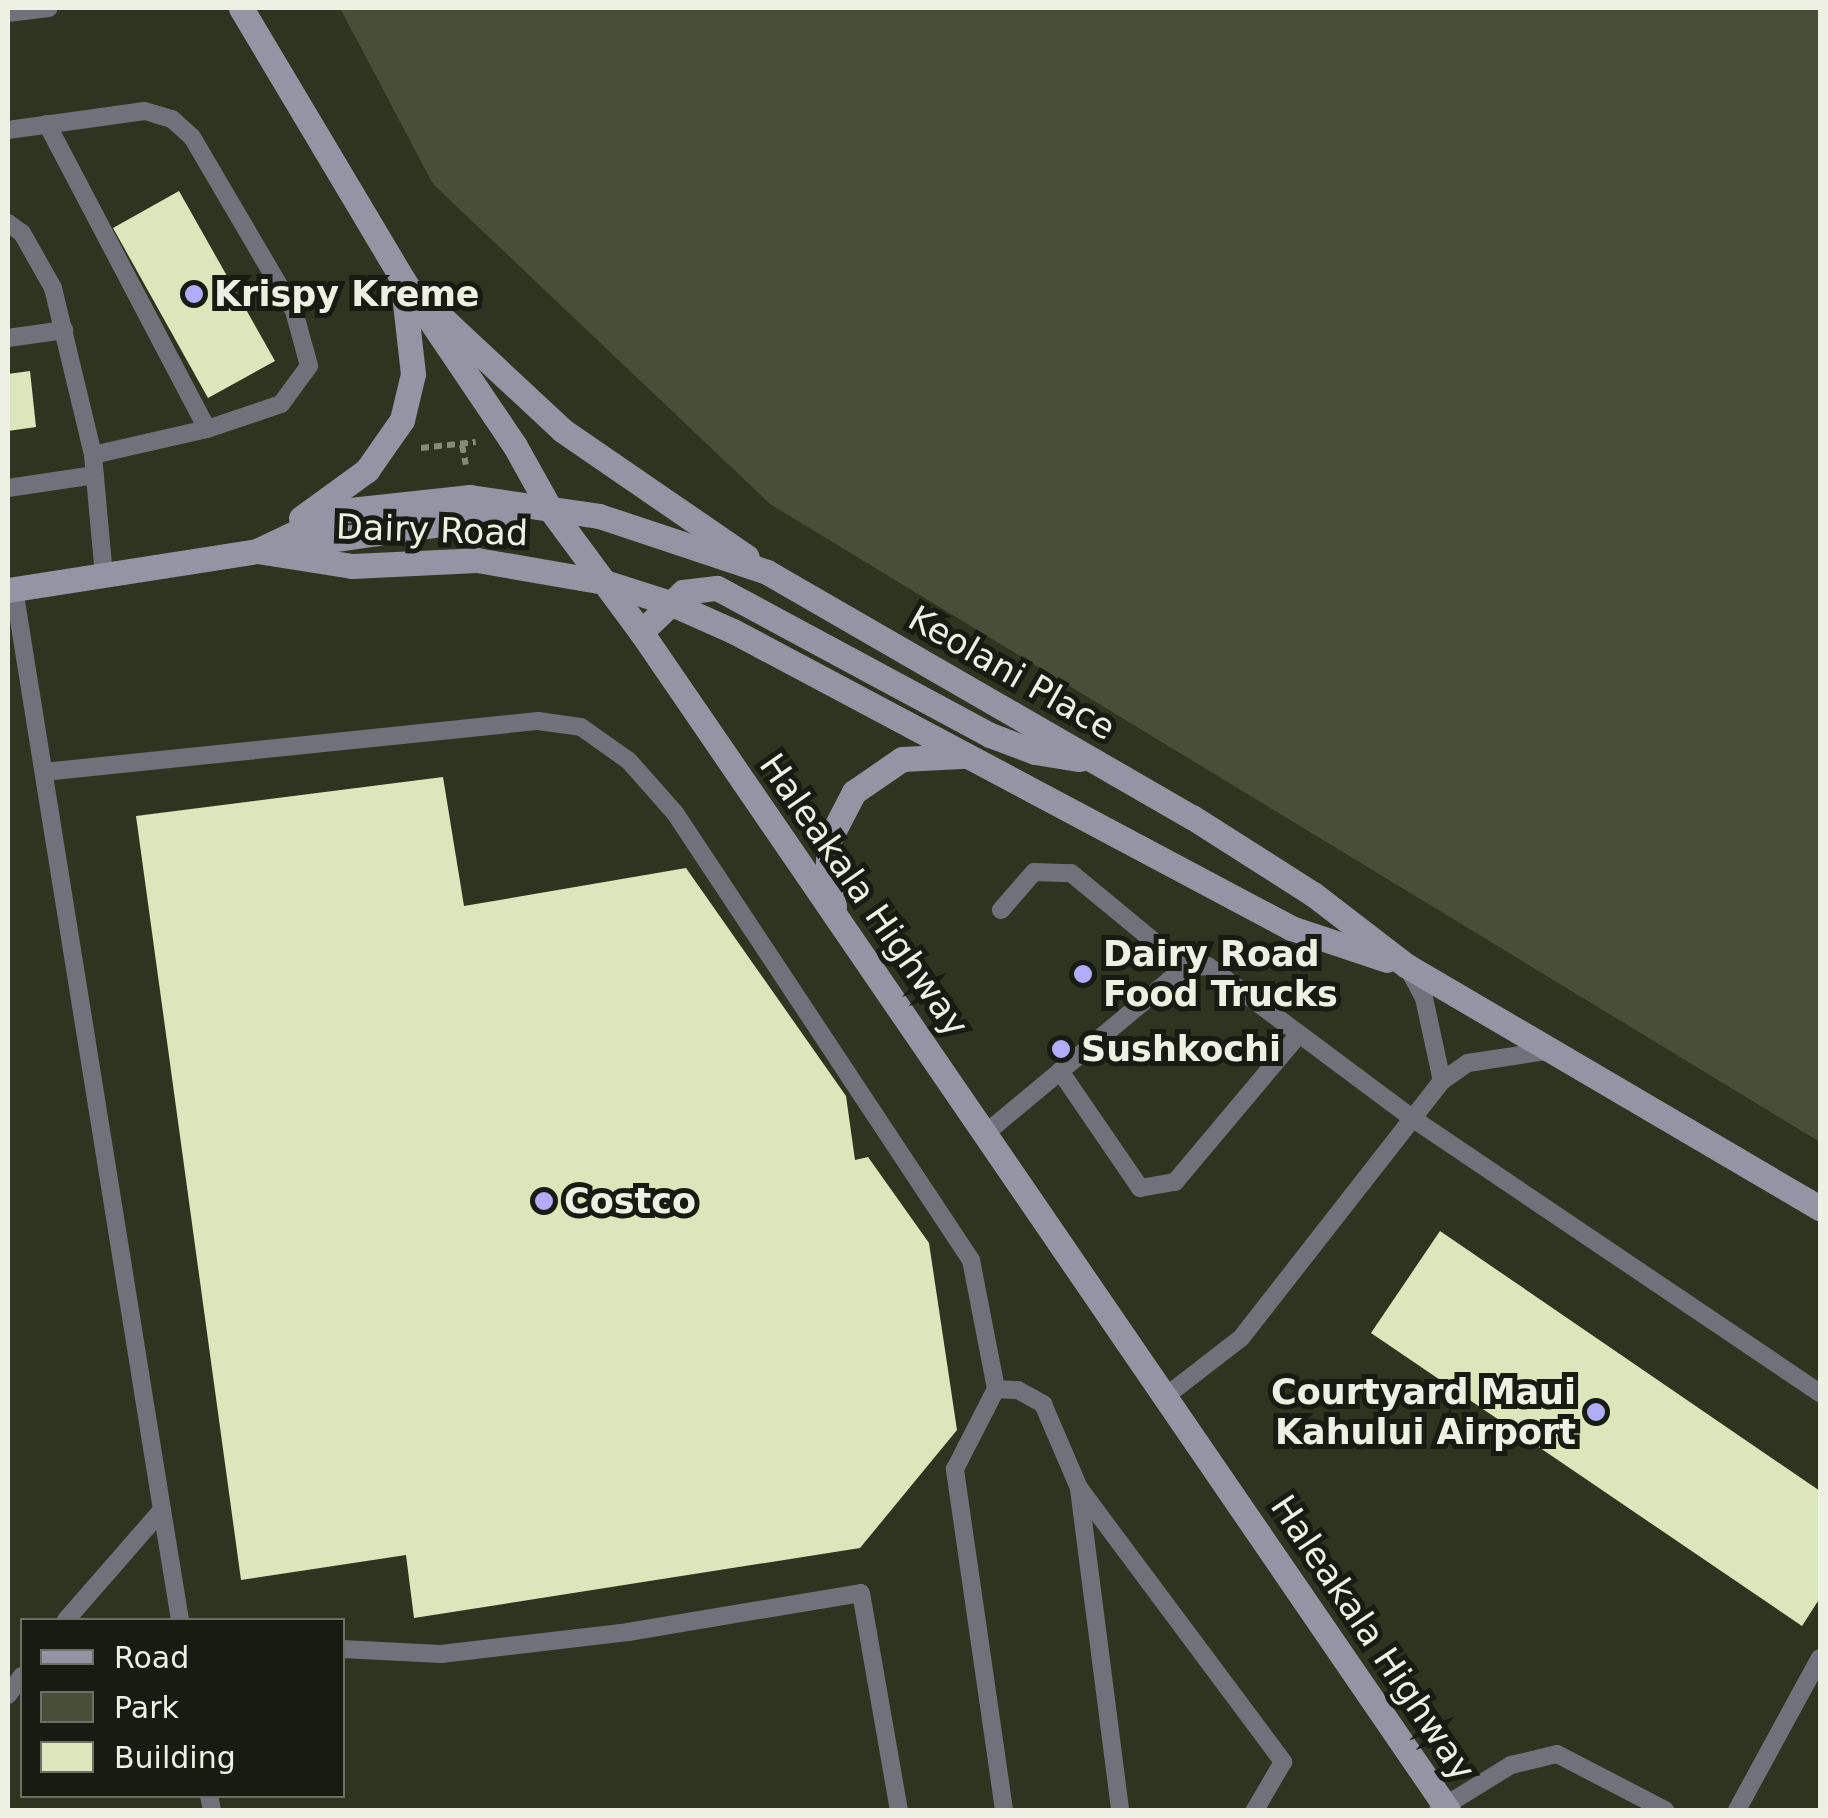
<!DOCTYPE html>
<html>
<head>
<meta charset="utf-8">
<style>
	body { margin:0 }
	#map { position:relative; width:1828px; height:1818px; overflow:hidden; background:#2f3420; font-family:"DejaVu Sans",sans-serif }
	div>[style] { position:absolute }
	.green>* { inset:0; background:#484e37 }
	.building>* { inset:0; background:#dbe7ba }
	.path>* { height:6px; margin-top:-3px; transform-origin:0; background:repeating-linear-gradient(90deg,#858978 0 8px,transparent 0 13px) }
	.lane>* { height:18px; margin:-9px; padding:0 9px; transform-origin:9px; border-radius:9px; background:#71717b }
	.secondary>* { height:25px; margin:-12.5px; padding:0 12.5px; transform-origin:12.5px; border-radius:12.5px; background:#9494a4 }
	.dots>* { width:28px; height:28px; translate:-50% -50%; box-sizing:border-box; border:5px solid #181b12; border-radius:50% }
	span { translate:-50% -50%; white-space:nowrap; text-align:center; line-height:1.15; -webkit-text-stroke:10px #181b12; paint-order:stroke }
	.poi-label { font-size:35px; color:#edf0e3; font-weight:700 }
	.left { translate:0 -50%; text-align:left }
	.right { translate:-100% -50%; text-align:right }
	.street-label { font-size:35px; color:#edf0e3 }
	.frame { position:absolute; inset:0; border:10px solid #edf0e3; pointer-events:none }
	.legend { position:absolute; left:20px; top:1618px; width:325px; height:180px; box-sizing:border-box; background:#181b12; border:2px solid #6d7066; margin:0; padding:12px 18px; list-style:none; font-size:30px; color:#edf0e3 }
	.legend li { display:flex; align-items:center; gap:20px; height:50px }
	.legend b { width:50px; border:2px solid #6d7066 }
</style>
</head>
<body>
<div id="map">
	<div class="green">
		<div style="clip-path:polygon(340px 8px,1820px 8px,1820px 1142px,770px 504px,433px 184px)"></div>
	</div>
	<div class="building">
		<div style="clip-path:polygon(179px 191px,275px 361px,208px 398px,113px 228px)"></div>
		<div style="clip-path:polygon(30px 371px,36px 427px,8px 431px,8px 374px)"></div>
		<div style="clip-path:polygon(443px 777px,464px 906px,686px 868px,846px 1096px,855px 1160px,868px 1157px,929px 1243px,957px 1430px,860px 1548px,414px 1618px,406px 1555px,241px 1580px,136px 816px)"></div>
		<div style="clip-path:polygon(1440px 1231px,1820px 1491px,1820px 1598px,1802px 1626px,1371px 1333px)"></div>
	</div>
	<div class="path">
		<div style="left:462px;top:445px;width:20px;rotate:79deg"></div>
		<div style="left:421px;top:448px;width:55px;rotate:-6.2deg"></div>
	</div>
	<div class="lane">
		<div style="left:8px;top:13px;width:41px;rotate:-7deg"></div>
		<div style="left:47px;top:124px;width:344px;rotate:62.3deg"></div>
		<div style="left:8px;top:130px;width:138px;rotate:-7.9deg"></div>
		<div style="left:145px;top:111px;width:28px;rotate:17deg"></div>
		<div style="left:172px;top:119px;width:27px;rotate:42deg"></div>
		<div style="left:192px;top:137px;width:202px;rotate:59.6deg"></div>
		<div style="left:294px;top:311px;width:57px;rotate:74.7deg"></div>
		<div style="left:309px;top:366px;width:47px;rotate:126.4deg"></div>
		<div style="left:281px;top:404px;width:78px;rotate:161.3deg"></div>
		<div style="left:207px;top:429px;width:117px;rotate:167.2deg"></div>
		<div style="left:8px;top:223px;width:17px;rotate:36deg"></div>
		<div style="left:22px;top:233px;width:63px;rotate:60.6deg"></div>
		<div style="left:53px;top:288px;width:172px;rotate:76.5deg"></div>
		<div style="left:93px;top:455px;width:121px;rotate:84.8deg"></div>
		<div style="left:8px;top:338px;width:57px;rotate:-8.1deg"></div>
		<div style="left:8px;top:488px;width:88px;rotate:-8.5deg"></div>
		<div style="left:14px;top:589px;width:933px;rotate:80.87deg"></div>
		<div style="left:162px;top:1510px;width:146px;rotate:131.1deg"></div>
		<div style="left:44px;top:772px;width:497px;rotate:-5.9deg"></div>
		<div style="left:538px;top:721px;width:43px;rotate:7.9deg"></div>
		<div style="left:581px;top:727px;width:59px;rotate:35.3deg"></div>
		<div style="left:629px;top:761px;width:69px;rotate:48.5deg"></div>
		<div style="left:675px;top:813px;width:536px;rotate:56.49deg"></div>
		<div style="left:971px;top:1260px;width:131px;rotate:79deg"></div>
		<div style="left:1001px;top:910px;width:50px;rotate:-49deg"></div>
		<div style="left:1034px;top:872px;width:37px;rotate:2deg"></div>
		<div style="left:1071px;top:873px;width:148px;rotate:39.5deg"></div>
		<div style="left:1408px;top:968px;width:34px;rotate:62deg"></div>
		<div style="left:1424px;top:998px;width:85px;rotate:77.8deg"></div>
		<div style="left:1060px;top:1071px;width:142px;rotate:55.6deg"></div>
		<div style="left:1140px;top:1188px;width:36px;rotate:-10deg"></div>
		<div style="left:1175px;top:1182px;width:193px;rotate:-50deg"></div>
		<div style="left:986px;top:1133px;width:259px;rotate:-39.8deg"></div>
		<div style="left:1185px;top:967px;width:23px;rotate:-2deg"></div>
		<div style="left:1208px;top:966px;width:254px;rotate:36.7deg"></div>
		<div style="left:1412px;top:1118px;width:492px;rotate:34deg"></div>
		<div style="left:1166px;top:1396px;width:95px;rotate:-37.7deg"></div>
		<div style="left:1241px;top:1338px;width:326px;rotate:-52deg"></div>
		<div style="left:1442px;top:1081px;width:32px;rotate:-35deg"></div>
		<div style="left:1468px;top:1063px;width:85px;rotate:-8.8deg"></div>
		<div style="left:1079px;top:1489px;width:324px;rotate:82.7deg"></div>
		<div style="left:162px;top:1510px;width:111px;rotate:80.7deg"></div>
		<div style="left:342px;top:1649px;width:99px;rotate:2.9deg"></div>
		<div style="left:441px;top:1654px;width:188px;rotate:-6.7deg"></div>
		<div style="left:628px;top:1632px;width:236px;rotate:-9.5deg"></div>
		<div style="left:861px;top:1593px;width:220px;rotate:80.1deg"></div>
		<div style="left:8px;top:1695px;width:24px;rotate:-54deg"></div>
		<div style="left:209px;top:1796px;width:14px;rotate:78deg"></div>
		<div style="left:1004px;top:1810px;width:345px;rotate:-98.2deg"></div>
		<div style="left:955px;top:1469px;width:90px;rotate:-62.9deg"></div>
		<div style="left:996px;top:1389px;width:22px;rotate:3deg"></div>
		<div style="left:1018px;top:1390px;width:29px;rotate:29deg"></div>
		<div style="left:1043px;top:1404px;width:91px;rotate:66.8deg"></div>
		<div style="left:1079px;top:1488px;width:342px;rotate:53.3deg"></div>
		<div style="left:1283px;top:1762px;width:56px;rotate:120.3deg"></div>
		<div style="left:1438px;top:1810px;width:86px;rotate:-31.7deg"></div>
		<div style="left:1511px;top:1765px;width:47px;rotate:-13.4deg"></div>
		<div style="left:1557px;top:1754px;width:122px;rotate:27.4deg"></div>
		<div style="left:1737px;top:1810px;width:173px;rotate:-61.4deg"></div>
	</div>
	<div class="secondary">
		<div style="left:241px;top:8px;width:317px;rotate:59.2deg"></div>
		<div style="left:403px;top:280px;width:200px;rotate:56deg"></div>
		<div style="left:515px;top:446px;width:72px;rotate:60.9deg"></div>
		<div style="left:550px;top:509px;width:153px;rotate:53.5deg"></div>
		<div style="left:641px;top:632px;width:1428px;rotate:55.59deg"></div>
		<div style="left:441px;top:317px;width:166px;rotate:43deg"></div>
		<div style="left:562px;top:430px;width:224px;rotate:34.5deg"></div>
		<div style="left:301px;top:518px;width:82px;rotate:-36deg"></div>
		<div style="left:367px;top:470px;width:61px;rotate:-55deg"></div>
		<div style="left:402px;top:420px;width:47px;rotate:-76.6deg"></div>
		<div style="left:413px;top:374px;width:90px;rotate:-96.4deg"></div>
		<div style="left:288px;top:546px;width:230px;rotate:-8.2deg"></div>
		<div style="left:257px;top:551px;width:96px;rotate:9deg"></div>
		<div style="left:352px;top:566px;width:125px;rotate:-2.7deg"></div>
		<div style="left:477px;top:560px;width:129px;rotate:9.8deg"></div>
		<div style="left:604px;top:582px;width:69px;rotate:17.7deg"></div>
		<div style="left:670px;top:603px;width:69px;rotate:24deg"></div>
		<div style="left:733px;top:631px;width:632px;rotate:28.02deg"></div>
		<div style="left:1291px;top:928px;width:101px;rotate:18.4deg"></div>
		<div style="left:8px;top:590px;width:252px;rotate:-8.9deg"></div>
		<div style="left:257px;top:551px;width:93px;rotate:-25.5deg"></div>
		<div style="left:341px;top:511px;width:130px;rotate:-6.2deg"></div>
		<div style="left:470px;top:497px;width:130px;rotate:8.4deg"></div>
		<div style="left:599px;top:516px;width:177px;rotate:18.4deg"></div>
		<div style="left:767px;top:572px;width:491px;rotate:30deg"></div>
		<div style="left:1192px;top:817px;width:143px;rotate:32.5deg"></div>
		<div style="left:1313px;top:894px;width:118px;rotate:37.5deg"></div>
		<div style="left:1407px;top:966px;width:479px;rotate:30.4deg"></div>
		<div style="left:641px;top:632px;width:58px;rotate:-43.6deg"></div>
		<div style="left:683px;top:592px;width:34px;rotate:-7deg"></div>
		<div style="left:717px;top:588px;width:310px;rotate:28.3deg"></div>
		<div style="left:990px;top:735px;width:48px;rotate:20.7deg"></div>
		<div style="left:1035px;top:752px;width:45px;rotate:9deg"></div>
		<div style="left:834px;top:906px;width:26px;rotate:-106deg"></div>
		<div style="left:827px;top:881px;width:41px;rotate:-87.2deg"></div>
		<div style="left:829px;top:840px;width:54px;rotate:-62.5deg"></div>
		<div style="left:854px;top:792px;width:58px;rotate:-34.5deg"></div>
		<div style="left:902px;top:759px;width:59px;rotate:-2.9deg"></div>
	</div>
	<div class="dots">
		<div style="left:194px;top:294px;background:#b1adfa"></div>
		<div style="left:1083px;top:974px;background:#b1adfa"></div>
		<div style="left:1061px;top:1049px;background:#b1adfa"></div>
		<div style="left:544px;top:1201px;background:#b1adfa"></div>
		<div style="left:1596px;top:1412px;background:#b1adfa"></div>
	</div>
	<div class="poi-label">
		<span class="left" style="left:214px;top:294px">Krispy Kreme</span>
		<span class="left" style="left:1103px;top:974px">Dairy Road<br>Food Trucks</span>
		<span class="left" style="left:1081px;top:1049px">Sushkochi</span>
		<span class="left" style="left:564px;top:1201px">Costco</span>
		<span class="right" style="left:1576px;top:1412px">Courtyard Maui<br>Kahului Airport</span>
	</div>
	<div class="street-label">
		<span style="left:432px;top:530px;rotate:2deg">Dairy Road</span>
		<span style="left:1012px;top:673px;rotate:30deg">Keolani Place</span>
		<span style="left:864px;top:895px;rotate:55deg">Haleakala Highway</span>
		<span style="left:1373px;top:1638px;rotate:56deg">Haleakala Highway</span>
	</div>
	<div class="frame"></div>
	<ul class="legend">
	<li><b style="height:12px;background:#9494a4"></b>Road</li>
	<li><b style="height:28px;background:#484e37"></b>Park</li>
	<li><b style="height:28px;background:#dbe7ba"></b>Building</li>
	</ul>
</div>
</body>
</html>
